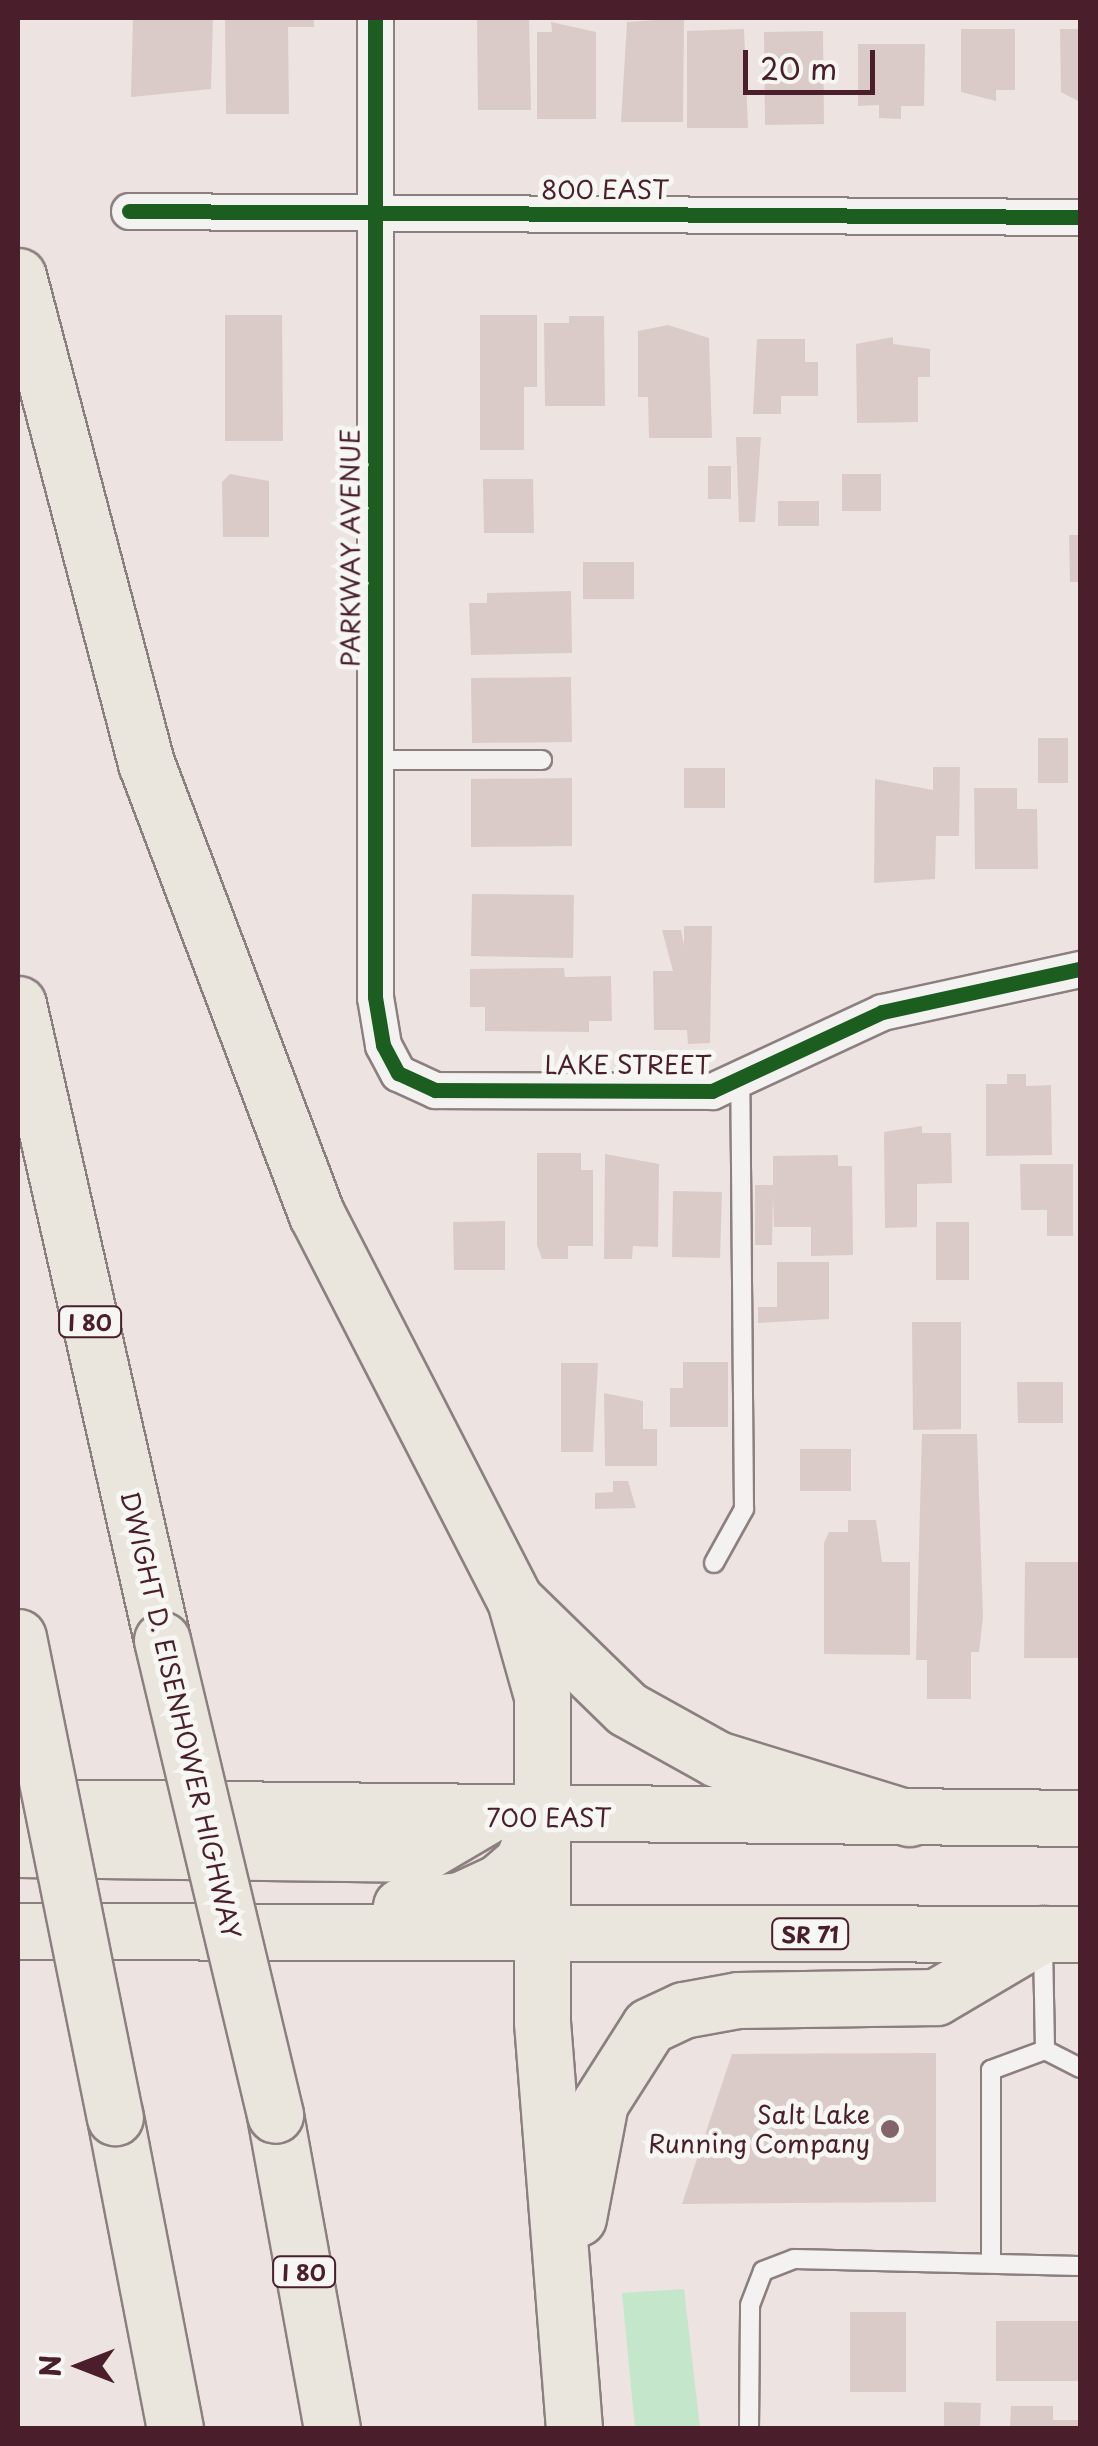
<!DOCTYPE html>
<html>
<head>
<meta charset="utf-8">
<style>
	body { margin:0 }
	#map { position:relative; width:1098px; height:2446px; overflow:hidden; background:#ede3e0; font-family:"Playpen Sans",sans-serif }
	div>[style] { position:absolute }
	.green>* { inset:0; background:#c4e7cb }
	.building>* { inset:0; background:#dbcbc8 }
	.roads { filter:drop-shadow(2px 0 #8c7f80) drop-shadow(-2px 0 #8c7f80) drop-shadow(0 2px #8c7f80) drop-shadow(0 -2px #8c7f80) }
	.lane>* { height:18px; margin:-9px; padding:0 9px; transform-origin:9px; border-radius:9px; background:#f4f2f0 }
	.street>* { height:35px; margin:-17.5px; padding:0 17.5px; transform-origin:17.5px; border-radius:17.5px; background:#f4f2f0 }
	.primary>* { height:55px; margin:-27.5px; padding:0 27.5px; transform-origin:27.5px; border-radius:27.5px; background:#ebe6dd }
	.highway>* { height:55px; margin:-27.5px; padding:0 27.5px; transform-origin:27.5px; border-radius:27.5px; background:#ebe6dd }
	.bridges { filter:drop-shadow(2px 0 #8c7f80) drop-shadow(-2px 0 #8c7f80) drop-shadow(0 2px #8c7f80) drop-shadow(0 -2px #8c7f80) }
	.highway-bridge>* { height:55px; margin:-27.5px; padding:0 27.5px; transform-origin:27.5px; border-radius:27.5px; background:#ebe6dd }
	.cycleway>* { height:15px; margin:-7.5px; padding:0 7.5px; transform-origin:7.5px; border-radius:7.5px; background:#1b5e20 }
	.dots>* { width:28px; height:28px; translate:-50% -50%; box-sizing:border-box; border:5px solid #f6f6f2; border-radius:50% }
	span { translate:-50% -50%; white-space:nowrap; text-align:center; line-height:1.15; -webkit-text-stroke:10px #f6f6f2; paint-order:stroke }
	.shield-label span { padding:2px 8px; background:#f6f6f2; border:2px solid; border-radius:8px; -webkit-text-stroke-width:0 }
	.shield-label { font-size:22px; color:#4a1f2b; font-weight:700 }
	.street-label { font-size:25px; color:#4a1f2b }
	.poi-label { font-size:25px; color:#4a1f2b }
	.right { translate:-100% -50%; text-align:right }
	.frame { position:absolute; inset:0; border:20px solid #4a1f2b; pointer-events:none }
	.north { position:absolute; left:30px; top:2316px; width:100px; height:100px; -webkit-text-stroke:8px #f6f6f2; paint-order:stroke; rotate:270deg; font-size:28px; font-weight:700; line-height:40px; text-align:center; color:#4a1f2b }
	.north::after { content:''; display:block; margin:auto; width:35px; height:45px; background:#4a1f2b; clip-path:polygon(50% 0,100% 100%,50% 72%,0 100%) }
	.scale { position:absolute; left:743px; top:50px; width:132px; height:45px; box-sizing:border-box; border:5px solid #4a1f2b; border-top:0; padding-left:12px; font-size:30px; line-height:35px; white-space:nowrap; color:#4a1f2b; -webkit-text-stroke:8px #f6f6f2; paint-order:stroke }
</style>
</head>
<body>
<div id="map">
	<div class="green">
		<div style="clip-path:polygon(684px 2289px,700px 2428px,635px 2428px,622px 2293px)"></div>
	</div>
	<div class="building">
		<div style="clip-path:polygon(133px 18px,213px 18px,211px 89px,131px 97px)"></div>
		<div style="clip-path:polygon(225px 18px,314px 18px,314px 27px,288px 27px,289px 114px,226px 114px)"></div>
		<div style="clip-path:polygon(477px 18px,529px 18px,531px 110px,478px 110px)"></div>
		<div style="clip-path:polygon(684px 18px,683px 122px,621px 122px,627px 22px)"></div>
		<div style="clip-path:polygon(551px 22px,596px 32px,596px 119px,537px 119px,537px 32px,552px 32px)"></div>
		<div style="clip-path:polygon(744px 29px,748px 128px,687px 128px,687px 31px)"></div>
		<div style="clip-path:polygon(961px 29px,1015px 29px,1015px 90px,996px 90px,996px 101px,961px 92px)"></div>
		<div style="clip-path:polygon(1060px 29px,1080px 29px,1080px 102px,1061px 92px)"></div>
		<div style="clip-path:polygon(823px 31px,824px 124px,765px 125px,764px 32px)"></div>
		<div style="clip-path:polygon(858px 44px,925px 44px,924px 106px,901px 106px,901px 119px,879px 118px,879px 105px,858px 106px)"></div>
		<div style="clip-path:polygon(225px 315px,282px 315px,283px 441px,225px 441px)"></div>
		<div style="clip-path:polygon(480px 315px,537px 315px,537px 387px,524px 387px,524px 450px,480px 450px)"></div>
		<div style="clip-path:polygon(569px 316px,604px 316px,605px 406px,545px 406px,544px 323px,569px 323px)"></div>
		<div style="clip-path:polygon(668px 325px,709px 338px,712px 438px,649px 438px,648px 397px,638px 397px,638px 331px)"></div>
		<div style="clip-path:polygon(893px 337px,893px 344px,930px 349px,930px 377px,918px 377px,918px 422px,857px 423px,856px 344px)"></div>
		<div style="clip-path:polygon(757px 339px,805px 339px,805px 362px,818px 362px,818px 396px,781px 396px,781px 414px,753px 414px)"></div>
		<div style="clip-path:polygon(736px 437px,761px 437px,755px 522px,739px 522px)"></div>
		<div style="clip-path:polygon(708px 466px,731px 466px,731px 499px,708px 499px)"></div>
		<div style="clip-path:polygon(230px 474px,269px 481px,269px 537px,223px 537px,222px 482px)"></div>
		<div style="clip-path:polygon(842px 474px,881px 474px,881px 511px,842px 511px)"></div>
		<div style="clip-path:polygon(483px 479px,533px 479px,534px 533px,484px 533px)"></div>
		<div style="clip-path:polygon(778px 501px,819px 501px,819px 526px,778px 526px)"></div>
		<div style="clip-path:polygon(1069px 535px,1080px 535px,1080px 582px,1070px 582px)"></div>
		<div style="clip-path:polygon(583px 562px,634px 562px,634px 599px,583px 599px)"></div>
		<div style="clip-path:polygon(571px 591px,572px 653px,471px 655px,469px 603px,487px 603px,487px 593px)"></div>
		<div style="clip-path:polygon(571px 677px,572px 742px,472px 743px,471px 678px)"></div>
		<div style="clip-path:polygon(1038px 738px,1068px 738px,1068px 783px,1038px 783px)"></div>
		<div style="clip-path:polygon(933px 767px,960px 767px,959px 836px,936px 836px,935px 879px,874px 883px,875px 779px,933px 790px)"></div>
		<div style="clip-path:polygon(684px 768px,725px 768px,725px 808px,684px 808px)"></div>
		<div style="clip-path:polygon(572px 778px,572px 846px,471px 847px,471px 779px)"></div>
		<div style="clip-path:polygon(974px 788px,1017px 788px,1017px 809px,1037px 809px,1038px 869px,975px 869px)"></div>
		<div style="clip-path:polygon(472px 894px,574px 895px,573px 958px,471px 956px)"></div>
		<div style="clip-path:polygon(684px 926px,712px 926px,710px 1043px,688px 1044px,687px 1030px,654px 1030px,653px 971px,673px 971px,662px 930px,681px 930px,684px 946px)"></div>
		<div style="clip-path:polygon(564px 968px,565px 977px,611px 976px,612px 1021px,589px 1021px,589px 1032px,485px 1031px,485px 1007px,470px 1007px,470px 969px)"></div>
		<div style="clip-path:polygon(1007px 1074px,1026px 1074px,1026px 1086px,1051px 1085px,1052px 1155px,986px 1156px,986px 1084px,1007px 1084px)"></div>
		<div style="clip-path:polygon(922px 1126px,922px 1133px,951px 1133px,952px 1183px,917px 1184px,917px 1227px,885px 1228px,884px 1132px)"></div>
		<div style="clip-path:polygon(537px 1153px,581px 1153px,581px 1170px,593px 1170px,593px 1246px,568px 1246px,568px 1259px,542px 1259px,537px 1245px)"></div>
		<div style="clip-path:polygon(605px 1154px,659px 1164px,658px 1247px,633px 1246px,632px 1259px,604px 1259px)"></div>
		<div style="clip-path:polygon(838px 1155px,838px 1166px,852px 1166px,853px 1255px,811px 1256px,811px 1227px,774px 1227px,773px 1195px,772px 1245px,755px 1245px,755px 1185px,773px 1185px,773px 1156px)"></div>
		<div style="clip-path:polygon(1020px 1164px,1073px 1164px,1073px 1236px,1047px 1236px,1047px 1210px,1021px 1210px)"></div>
		<div style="clip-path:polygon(673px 1191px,722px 1192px,720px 1258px,672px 1257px)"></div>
		<div style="clip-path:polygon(505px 1221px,505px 1270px,454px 1270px,453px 1222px)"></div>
		<div style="clip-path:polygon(936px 1222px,969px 1222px,969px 1280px,936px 1280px)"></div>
		<div style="clip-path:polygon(777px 1262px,829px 1262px,829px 1319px,758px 1323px,758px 1307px,777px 1307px)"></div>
		<div style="clip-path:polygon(912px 1322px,961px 1322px,961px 1429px,913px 1430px)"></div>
		<div style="clip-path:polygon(683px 1362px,728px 1362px,728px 1427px,670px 1427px,670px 1388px,683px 1388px)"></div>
		<div style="clip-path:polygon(561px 1363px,598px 1363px,593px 1452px,561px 1452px)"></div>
		<div style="clip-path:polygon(1017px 1382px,1063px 1382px,1063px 1423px,1018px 1423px)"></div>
		<div style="clip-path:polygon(604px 1393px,643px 1401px,643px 1429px,657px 1429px,657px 1466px,605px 1466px)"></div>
		<div style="clip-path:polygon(922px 1434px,977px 1434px,983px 1617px,979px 1652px,971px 1652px,971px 1699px,927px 1699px,927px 1660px,916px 1660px)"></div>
		<div style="clip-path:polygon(800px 1449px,851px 1449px,851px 1491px,800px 1491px)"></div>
		<div style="clip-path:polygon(613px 1481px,628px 1481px,636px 1508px,595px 1509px,595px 1493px,613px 1492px)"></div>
		<div style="clip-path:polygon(848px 1520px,876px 1520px,882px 1562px,910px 1562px,910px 1655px,824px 1654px,824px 1543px,829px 1532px,848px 1532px)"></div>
		<div style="clip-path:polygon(1025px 1562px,1080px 1562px,1080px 1658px,1024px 1658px)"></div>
		<div style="clip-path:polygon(936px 2053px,936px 2202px,682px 2204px,732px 2054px)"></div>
		<div style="clip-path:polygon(850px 2312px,906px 2312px,906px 2392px,850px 2392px)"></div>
		<div style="clip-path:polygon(996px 2321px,1080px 2321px,1080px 2381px,996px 2381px)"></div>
		<div style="clip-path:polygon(944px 2402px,981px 2403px,980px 2428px,944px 2428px)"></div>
		<div style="clip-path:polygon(1011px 2406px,1053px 2406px,1053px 2420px,1080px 2420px,1080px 2428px,1010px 2428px)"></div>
	</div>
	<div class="roads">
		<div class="lane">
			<div style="left:375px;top:760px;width:167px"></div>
			<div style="left:714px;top:1563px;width:62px;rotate:-60.9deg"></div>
			<div style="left:744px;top:1509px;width:425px;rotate:-90.5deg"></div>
			<div style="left:1043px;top:1945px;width:105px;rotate:88.9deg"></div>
			<div style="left:991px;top:2259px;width:189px;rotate:-90deg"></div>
			<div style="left:991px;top:2070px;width:58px;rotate:-20.3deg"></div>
			<div style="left:1045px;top:2050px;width:39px;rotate:27deg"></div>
			<div style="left:749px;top:2428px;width:123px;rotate:-89.5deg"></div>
			<div style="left:750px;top:2305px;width:36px;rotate:-69deg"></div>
			<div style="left:763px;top:2271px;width:33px;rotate:-21deg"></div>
			<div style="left:794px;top:2259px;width:286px;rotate:1.4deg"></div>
		</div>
		<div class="street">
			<div style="left:375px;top:18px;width:979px;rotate:90deg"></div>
			<div style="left:375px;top:997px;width:49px;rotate:80.5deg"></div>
			<div style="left:383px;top:1045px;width:32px;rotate:62deg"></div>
			<div style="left:398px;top:1073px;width:41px;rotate:24.7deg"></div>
			<div style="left:435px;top:1090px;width:277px;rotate:0.2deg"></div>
			<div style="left:712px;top:1091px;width:187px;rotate:-24.9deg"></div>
			<div style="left:882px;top:1012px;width:203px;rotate:-12.3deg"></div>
			<div style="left:129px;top:211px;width:951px;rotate:0.36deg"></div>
		</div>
		<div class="primary">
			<div style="left:18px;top:1807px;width:1062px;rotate:0.59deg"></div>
			<div style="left:18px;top:1849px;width:404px;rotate:0.7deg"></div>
			<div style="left:422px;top:1854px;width:73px;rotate:-30.4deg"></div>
			<div style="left:401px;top:1906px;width:59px;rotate:-5.8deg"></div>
			<div style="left:460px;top:1900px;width:43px;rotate:-24.8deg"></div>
			<div style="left:499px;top:1882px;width:30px;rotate:-41deg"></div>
			<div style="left:522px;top:1862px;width:49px;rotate:-67.1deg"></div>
			<div style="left:18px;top:1931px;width:1062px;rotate:0.16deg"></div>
		</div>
		<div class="highway">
			<div style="left:18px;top:276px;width:504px;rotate:75.27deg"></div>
			<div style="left:146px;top:763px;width:483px;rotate:69.3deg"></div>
			<div style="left:317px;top:1215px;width:433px;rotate:62.8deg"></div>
			<div style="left:515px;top:1600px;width:100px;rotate:74.3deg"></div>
			<div style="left:542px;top:1696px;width:326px;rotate:90deg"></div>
			<div style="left:542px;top:2022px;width:407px;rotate:85.5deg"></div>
			<div style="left:18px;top:1004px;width:652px;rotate:77.24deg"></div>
			<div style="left:517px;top:1602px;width:153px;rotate:44.2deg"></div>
			<div style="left:627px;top:1709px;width:103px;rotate:29.1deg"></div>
			<div style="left:717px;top:1759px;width:201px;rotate:17.1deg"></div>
			<div style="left:275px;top:2115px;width:318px;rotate:79.7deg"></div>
			<div style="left:115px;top:2117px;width:317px;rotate:79.1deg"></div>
			<div style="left:578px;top:2218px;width:117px;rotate:-79.2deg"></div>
			<div style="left:600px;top:2103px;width:91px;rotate:-57.5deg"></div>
			<div style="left:649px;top:2026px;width:38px;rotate:-25deg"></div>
			<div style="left:683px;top:2010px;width:56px;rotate:-10.3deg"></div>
			<div style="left:738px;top:2000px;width:198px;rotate:-0.9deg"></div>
			<div style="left:936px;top:1997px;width:124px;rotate:-30.5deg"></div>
		</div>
	</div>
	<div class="bridges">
		<div class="highway-bridge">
			<div style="left:18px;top:1637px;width:490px;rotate:78.6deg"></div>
			<div style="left:162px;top:1640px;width:488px;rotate:76.6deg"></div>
		</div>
	</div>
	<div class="cycleway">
		<div style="left:375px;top:18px;width:979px;rotate:90deg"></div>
		<div style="left:375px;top:997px;width:49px;rotate:80.5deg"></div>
		<div style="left:383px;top:1045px;width:32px;rotate:62deg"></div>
		<div style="left:398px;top:1073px;width:41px;rotate:24.7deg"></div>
		<div style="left:435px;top:1090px;width:277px;rotate:0.2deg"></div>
		<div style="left:712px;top:1091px;width:187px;rotate:-24.9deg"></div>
		<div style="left:882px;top:1012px;width:203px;rotate:-12.3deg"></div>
		<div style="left:129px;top:211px;width:951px;rotate:0.36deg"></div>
	</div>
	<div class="dots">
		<div style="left:890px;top:2129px;background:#83646a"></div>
	</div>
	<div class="shield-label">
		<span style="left:90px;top:1322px">I 80</span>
		<span style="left:810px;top:1934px">SR 71</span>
		<span style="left:304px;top:2272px">I 80</span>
	</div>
	<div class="street-label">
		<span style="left:605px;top:189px">800 EAST</span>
		<span style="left:350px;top:548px;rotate:-90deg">PARKWAY AVENUE</span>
		<span style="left:628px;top:1064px">LAKE STREET</span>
		<span style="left:181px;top:1715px;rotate:77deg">DWIGHT D. EISENHOWER HIGHWAY</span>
		<span style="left:549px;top:1817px">700 EAST</span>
	</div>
	<div class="poi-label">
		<span class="right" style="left:870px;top:2129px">Salt Lake<br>Running Company</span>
	</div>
	<div class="frame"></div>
	<div class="north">N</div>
	<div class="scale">20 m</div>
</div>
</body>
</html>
